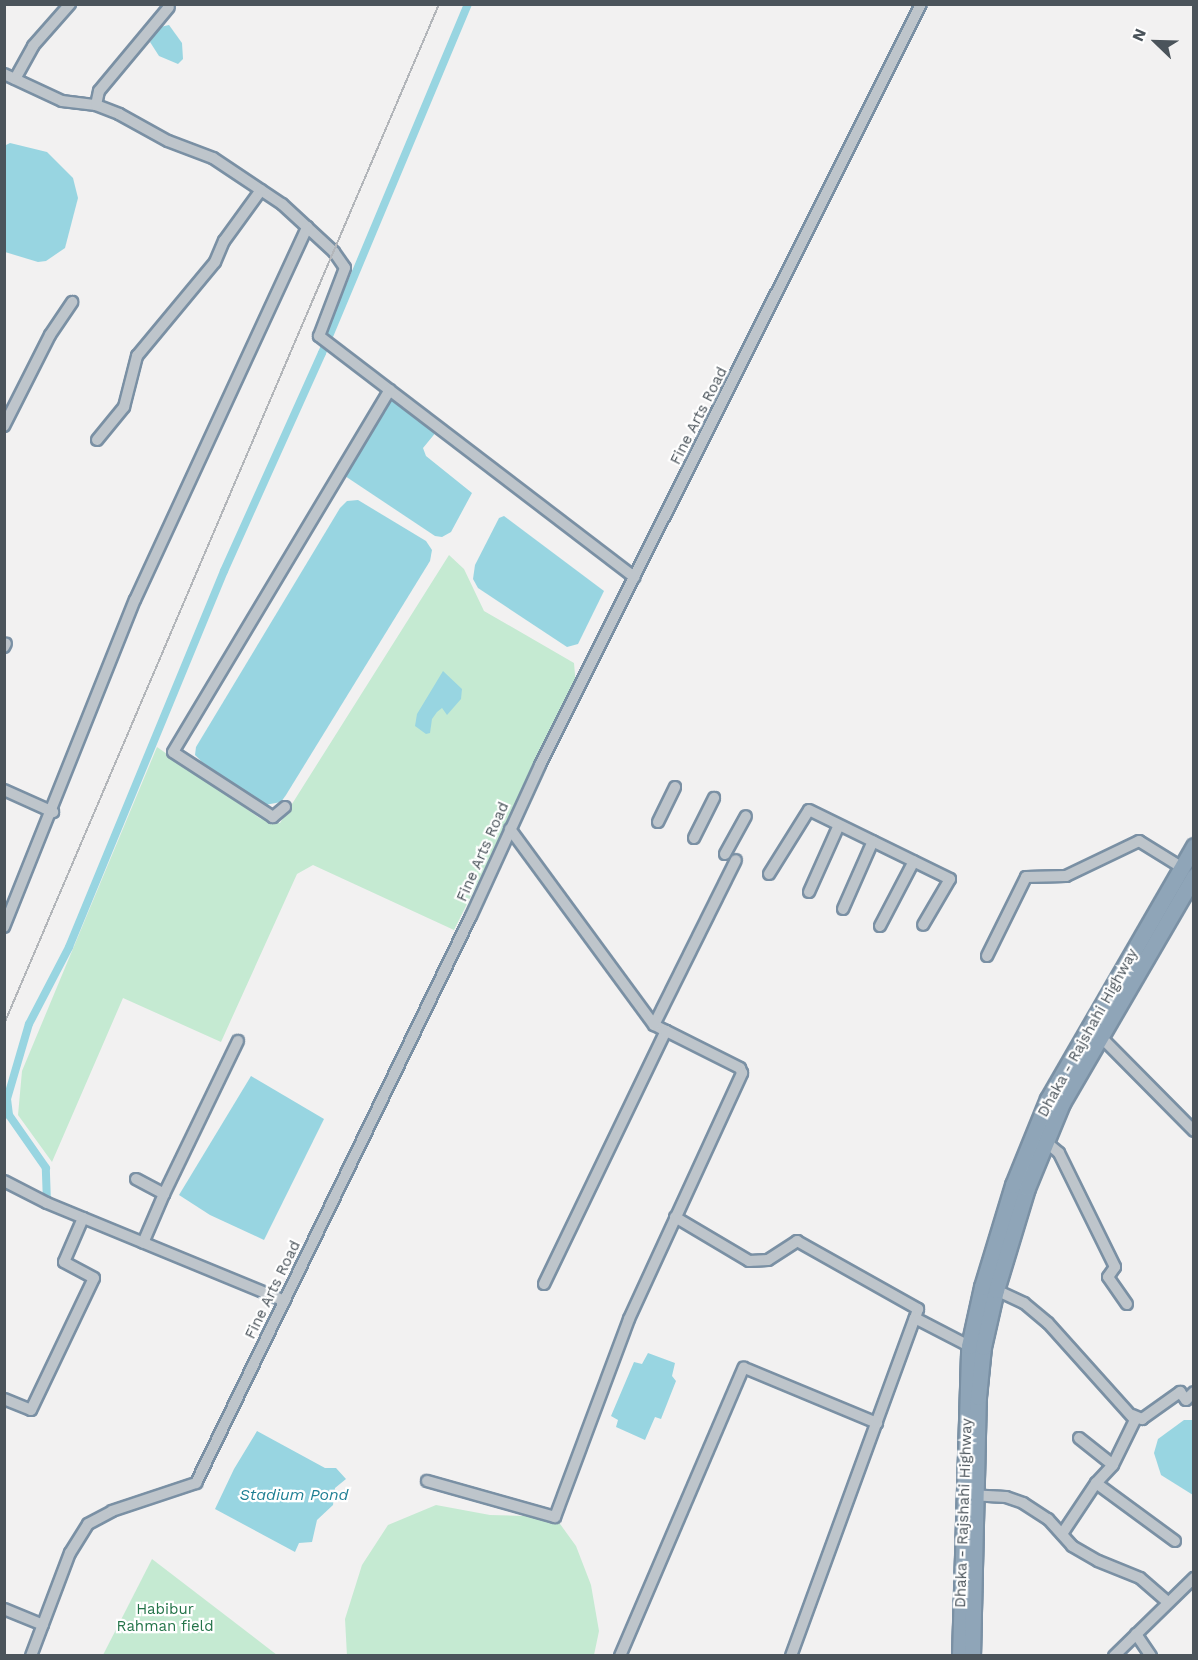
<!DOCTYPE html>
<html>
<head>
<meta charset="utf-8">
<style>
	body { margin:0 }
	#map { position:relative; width:1198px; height:1660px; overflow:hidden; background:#f2f1f1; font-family:"Work Sans",sans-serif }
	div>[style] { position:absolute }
	.green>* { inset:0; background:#c5ead2 }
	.water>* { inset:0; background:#98d5e1 }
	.canal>* { height:8px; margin:-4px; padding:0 4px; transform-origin:4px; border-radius:4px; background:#98d5e1 }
	.roads { filter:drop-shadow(2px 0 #7a90a4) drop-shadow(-2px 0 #7a90a4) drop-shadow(0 2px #7a90a4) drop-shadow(0 -2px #7a90a4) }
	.minor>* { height:10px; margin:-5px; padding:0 5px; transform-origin:5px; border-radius:5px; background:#bec5cb }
	.highway>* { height:15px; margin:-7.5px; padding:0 7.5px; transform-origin:7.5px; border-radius:7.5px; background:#8fa5b8 }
	.rail>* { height:2px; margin:-1px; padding:0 1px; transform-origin:1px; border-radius:1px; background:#b3b6ba }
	span { translate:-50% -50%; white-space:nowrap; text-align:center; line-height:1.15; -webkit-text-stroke:4.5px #fff; paint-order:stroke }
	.street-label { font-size:15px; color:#4b545b }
	.park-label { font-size:15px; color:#247449 }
	.water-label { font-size:16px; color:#1e7f93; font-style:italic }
	.frame { position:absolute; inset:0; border:6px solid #4b545b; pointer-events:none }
	.north { position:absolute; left:1126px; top:12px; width:60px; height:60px; -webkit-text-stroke:4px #fff; paint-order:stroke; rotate:293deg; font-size:16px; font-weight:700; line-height:24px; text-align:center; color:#4b545b }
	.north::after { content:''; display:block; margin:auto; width:21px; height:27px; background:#4b545b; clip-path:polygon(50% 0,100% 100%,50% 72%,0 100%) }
</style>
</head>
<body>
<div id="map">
	<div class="green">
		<div style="clip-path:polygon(449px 555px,464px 569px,484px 611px,574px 663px,576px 686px,454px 930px,313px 865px,297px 874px,221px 1042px,123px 998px,52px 1162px,18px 1115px,22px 1071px,157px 747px,261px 819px,280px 823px)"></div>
		<div style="clip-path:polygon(436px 1505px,490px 1515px,555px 1517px,576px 1546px,591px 1585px,599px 1631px,594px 1655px,347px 1656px,345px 1619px,362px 1565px,388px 1525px)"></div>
		<div style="clip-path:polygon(152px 1559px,277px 1655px,103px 1655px)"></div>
	</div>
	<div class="water">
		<div style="clip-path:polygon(169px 25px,182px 43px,183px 59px,178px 64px,159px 56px,150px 42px,160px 27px)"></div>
		<div style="clip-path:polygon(10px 143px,47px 152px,73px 178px,78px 198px,65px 248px,46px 261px,38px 262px,5px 252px,4px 146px)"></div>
		<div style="clip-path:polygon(391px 400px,437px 431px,423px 448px,426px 456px,472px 493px,451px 532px,442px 537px,435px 536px,345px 476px)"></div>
		<div style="clip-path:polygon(358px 500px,426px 541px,432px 550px,430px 561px,286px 795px,281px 802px,265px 805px,202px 762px,195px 755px,196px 747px,340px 508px,347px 501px)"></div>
		<div style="clip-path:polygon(504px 516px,604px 591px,578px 644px,567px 647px,478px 588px,473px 579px,475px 565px,499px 518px)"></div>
		<div style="clip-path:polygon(443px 671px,462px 689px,461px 699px,447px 715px,442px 708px,437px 712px,432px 719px,430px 733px,426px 734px,415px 726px,417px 714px)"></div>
		<div style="clip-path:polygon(251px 1076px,324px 1119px,264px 1240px,210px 1215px,179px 1195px)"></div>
		<div style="clip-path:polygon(648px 1353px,675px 1363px,672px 1376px,676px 1381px,661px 1419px,655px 1417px,645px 1440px,616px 1427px,618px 1420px,611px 1416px,634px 1362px,642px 1364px)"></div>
		<div style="clip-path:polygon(1184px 1420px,1193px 1420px,1193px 1495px,1161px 1475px,1154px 1453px,1158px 1439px)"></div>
		<div style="clip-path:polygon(257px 1431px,325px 1468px,336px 1468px,346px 1479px,335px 1488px,333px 1505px,317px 1520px,312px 1542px,299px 1543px,295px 1552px,215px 1509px,234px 1469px)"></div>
	</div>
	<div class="canal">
		<div style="left:47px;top:1203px;width:35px;rotate:-92deg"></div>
		<div style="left:46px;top:1168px;width:65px;rotate:-124.9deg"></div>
		<div style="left:9px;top:1115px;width:16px;rotate:-97deg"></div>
		<div style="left:7px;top:1099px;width:78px;rotate:-73.7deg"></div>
		<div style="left:29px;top:1024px;width:87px;rotate:-62.5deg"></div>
		<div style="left:69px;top:947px;width:407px;rotate:-67.6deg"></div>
		<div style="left:224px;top:571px;width:239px;rotate:-65.8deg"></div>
		<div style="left:322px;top:353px;width:378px;rotate:-67.3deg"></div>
	</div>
	<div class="roads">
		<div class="minor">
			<div style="left:4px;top:74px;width:64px;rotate:25deg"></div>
			<div style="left:62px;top:101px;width:34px;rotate:7deg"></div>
			<div style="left:96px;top:105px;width:25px;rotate:21deg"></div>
			<div style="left:119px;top:114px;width:56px;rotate:28.9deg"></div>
			<div style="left:168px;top:141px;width:48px;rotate:20.7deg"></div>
			<div style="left:213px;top:158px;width:83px;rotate:33.7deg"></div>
			<div style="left:282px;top:204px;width:71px;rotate:42.7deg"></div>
			<div style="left:334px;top:252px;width:19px;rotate:55deg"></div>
			<div style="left:345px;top:268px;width:73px;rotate:110.9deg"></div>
			<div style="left:319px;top:336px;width:397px;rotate:37.4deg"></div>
			<div style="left:15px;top:79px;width:38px;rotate:-61deg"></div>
			<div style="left:33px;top:46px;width:56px;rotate:-48.6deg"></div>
			<div style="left:96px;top:105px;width:14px;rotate:-78deg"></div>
			<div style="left:99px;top:91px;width:109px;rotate:-50.2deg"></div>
			<div style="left:4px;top:426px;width:102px;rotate:-63.2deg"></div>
			<div style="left:50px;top:335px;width:40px;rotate:-56deg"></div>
			<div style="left:97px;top:440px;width:43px;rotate:-50.7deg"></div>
			<div style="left:124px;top:407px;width:53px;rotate:-75.7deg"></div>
			<div style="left:137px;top:356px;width:122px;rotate:-50.3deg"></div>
			<div style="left:215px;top:262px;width:23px;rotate:-67deg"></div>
			<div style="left:224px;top:241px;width:63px;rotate:-54deg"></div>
			<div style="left:4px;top:647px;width:4px;rotate:-63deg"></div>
			<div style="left:4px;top:790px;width:54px;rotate:24.2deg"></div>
			<div style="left:285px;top:807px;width:16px;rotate:140deg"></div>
			<div style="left:273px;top:817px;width:119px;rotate:-147deg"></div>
			<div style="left:173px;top:752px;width:422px;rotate:-59.1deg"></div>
			<div style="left:658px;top:822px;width:39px;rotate:-64deg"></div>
			<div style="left:510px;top:829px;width:243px;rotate:53.7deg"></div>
			<div style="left:694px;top:838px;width:45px;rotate:-63.4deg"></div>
			<div style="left:725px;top:854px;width:43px;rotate:-61.1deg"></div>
			<div style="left:769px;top:874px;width:75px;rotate:-58deg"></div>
			<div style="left:809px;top:810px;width:157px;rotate:26.1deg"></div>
			<div style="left:950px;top:879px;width:53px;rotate:120.4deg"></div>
			<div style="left:809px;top:892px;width:73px;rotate:-65.9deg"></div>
			<div style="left:843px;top:909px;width:74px;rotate:-66.2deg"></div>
			<div style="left:880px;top:926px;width:73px;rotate:-62.4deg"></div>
			<div style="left:4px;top:927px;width:352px;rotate:-68.2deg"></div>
			<div style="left:135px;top:600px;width:411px;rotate:-65.2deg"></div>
			<div style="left:987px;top:956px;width:88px;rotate:-63.7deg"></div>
			<div style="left:1026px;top:877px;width:40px;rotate:-1.4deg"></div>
			<div style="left:1066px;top:876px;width:81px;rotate:-25.6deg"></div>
			<div style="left:1139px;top:841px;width:49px;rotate:31.8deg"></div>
			<div style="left:1097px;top:1033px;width:138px;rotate:45.3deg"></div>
			<div style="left:1046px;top:1142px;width:17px;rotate:40deg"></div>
			<div style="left:1059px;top:1153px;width:127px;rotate:63.8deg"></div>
			<div style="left:1115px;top:1267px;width:12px;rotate:125deg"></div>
			<div style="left:1108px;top:1277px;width:33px;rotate:55deg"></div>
			<div style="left:136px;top:1179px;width:32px;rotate:28deg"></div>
			<div style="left:164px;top:1194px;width:53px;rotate:113.2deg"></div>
			<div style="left:4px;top:1181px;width:48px;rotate:27.1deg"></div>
			<div style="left:47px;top:1203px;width:257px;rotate:22.4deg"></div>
			<div style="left:164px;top:1194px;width:170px;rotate:-64.2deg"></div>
			<div style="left:675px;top:1217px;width:86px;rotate:30.7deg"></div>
			<div style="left:749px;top:1261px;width:19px;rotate:-3deg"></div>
			<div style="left:768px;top:1260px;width:35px;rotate:-33deg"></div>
			<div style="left:797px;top:1241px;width:139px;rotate:29.3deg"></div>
			<div style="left:918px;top:1309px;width:9px;rotate:108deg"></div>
			<div style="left:544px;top:1284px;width:281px;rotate:-64.3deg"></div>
			<div style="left:666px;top:1031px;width:13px;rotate:-153deg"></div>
			<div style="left:654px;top:1025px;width:184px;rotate:-63.6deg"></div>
			<div style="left:996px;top:1290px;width:31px;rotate:25deg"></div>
			<div style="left:1024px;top:1303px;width:31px;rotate:40deg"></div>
			<div style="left:1048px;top:1323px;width:130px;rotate:48.1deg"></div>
			<div style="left:1135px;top:1420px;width:50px;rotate:116.1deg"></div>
			<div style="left:1113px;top:1465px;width:25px;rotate:133deg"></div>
			<div style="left:1096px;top:1483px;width:61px;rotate:123.7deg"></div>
			<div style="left:747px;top:1369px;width:141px;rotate:22.6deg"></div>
			<div style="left:4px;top:1399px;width:29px;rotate:22deg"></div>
			<div style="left:31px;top:1410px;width:146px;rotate:-64.5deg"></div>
			<div style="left:94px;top:1278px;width:34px;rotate:-152deg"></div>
			<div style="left:64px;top:1262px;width:48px;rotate:-66.6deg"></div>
			<div style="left:1132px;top:1415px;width:11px;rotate:22deg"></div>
			<div style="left:1142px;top:1419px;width:47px;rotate:-35.4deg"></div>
			<div style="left:1180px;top:1392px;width:10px;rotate:53deg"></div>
			<div style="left:1186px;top:1400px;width:11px;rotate:-45deg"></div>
			<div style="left:1079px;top:1438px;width:43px;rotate:38.5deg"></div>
			<div style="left:427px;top:1481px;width:133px;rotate:15.7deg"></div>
			<div style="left:555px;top:1517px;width:211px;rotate:-69.5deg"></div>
			<div style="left:629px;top:1319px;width:271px;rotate:-65.3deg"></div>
			<div style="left:742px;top:1073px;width:5px;rotate:-112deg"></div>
			<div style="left:740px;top:1068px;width:83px;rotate:-153.4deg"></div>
			<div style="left:1096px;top:1483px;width:98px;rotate:36.3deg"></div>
			<div style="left:969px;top:1495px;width:37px;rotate:3deg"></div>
			<div style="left:1006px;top:1497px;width:18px;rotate:19deg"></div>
			<div style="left:1023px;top:1503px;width:30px;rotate:33deg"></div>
			<div style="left:1048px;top:1519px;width:36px;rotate:48deg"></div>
			<div style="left:1072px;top:1546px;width:30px;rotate:30deg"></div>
			<div style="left:1098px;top:1561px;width:45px;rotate:22deg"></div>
			<div style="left:1140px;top:1578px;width:37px;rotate:41deg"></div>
			<div style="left:4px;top:1609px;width:42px;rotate:22.3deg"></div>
			<div style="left:1136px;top:1634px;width:27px;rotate:56deg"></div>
			<div style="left:31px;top:1656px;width:110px;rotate:-69.3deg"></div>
			<div style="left:70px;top:1553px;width:34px;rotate:-58deg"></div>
			<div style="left:88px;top:1524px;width:27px;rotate:-28deg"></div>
			<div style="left:112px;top:1511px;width:89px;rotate:-18.4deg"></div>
			<div style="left:196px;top:1483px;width:630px;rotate:-64.13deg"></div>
			<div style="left:471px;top:916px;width:166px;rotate:-65.4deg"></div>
			<div style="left:540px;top:765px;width:851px;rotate:-63.4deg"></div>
			<div style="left:620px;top:1656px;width:314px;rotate:-66.8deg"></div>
			<div style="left:791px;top:1656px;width:360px;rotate:-69.9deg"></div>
			<div style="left:915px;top:1318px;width:61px;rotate:27.4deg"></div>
			<div style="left:1114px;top:1656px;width:112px;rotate:-44.3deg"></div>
		</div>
		<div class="highway">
			<div style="left:960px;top:1656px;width:310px;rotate:-88.3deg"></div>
			<div style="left:969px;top:1346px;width:60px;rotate:-77.6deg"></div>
			<div style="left:982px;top:1287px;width:107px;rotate:-73.1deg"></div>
			<div style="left:1013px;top:1185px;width:93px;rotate:-67.9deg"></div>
			<div style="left:1048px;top:1099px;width:292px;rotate:-60deg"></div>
			<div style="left:972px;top:1656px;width:259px;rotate:-88.7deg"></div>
			<div style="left:978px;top:1397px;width:50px;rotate:-84.3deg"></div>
			<div style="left:983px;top:1347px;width:58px;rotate:-77.2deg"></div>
			<div style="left:996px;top:1290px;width:107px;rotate:-73.1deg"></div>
			<div style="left:1027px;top:1188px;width:92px;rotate:-67.6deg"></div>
			<div style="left:1062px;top:1103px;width:263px;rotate:-59.8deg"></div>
		</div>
	</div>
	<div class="rail">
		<div style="left:4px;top:1024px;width:1109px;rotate:-66.9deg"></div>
	</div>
	<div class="street-label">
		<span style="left:699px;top:416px;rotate:-63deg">Fine Arts Road</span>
		<span style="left:483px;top:852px;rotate:-66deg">Fine Arts Road</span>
		<span style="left:1088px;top:1033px;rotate:-61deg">Dhaka - Rajshahi Highway</span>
		<span style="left:273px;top:1290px;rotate:-64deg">Fine Arts Road</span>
		<span style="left:964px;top:1513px;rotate:-88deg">Dhaka - Rajshahi Highway</span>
	</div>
	<div class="park-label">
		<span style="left:165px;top:1618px">Habibur<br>Rahman field</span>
	</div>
	<div class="water-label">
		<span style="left:294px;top:1495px">Stadium Pond</span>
	</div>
	<div class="frame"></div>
	<div class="north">N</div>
</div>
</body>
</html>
